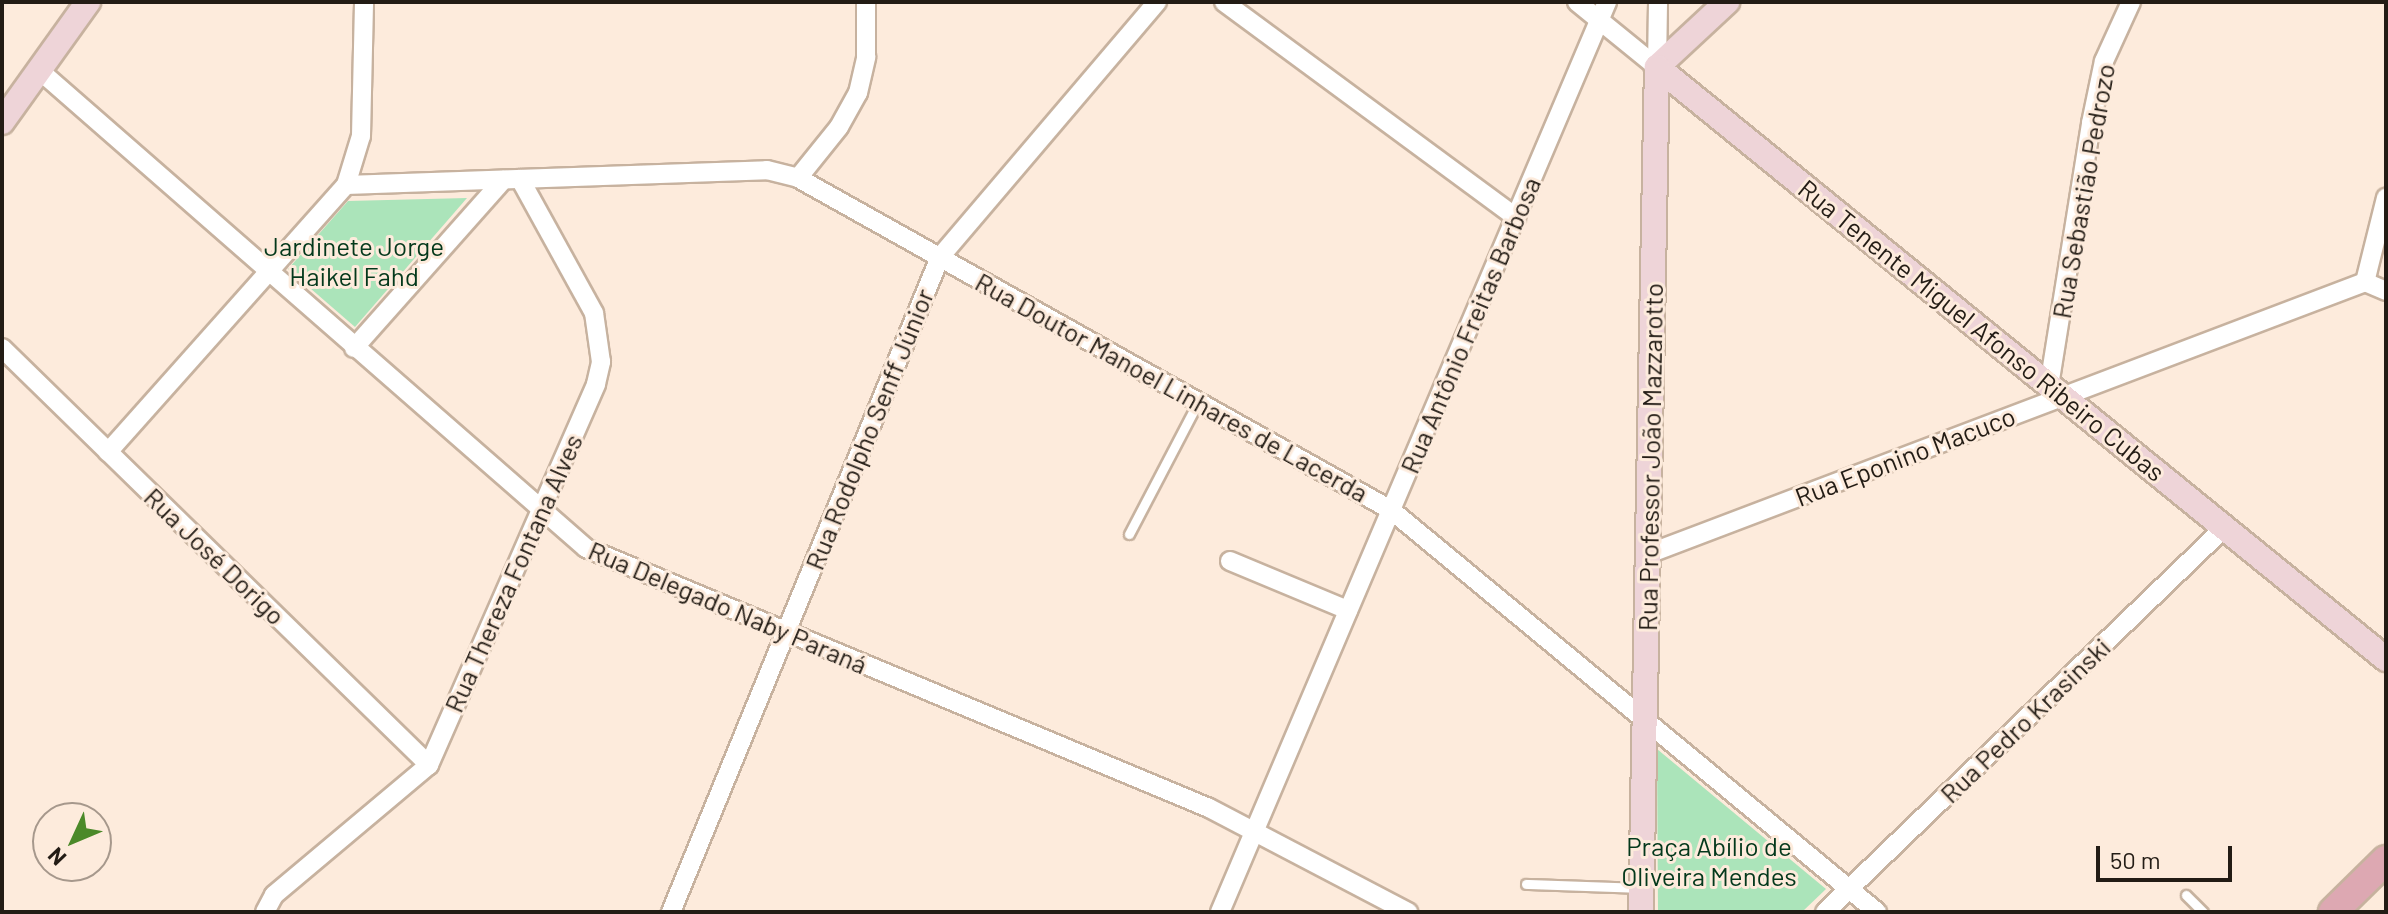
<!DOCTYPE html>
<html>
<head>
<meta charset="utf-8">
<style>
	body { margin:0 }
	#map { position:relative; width:2388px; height:914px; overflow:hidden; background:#fdebdc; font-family:Barlow,sans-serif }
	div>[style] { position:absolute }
	.green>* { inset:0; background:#abe4ba }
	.roads { filter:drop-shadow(2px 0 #c7b29f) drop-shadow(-2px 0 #c7b29f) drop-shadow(0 2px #c7b29f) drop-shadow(0 -2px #c7b29f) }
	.lane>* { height:9px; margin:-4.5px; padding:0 4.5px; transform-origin:4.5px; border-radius:4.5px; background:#fff }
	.street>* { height:18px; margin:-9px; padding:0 9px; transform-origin:9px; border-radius:9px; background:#fff }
	.secondary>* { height:24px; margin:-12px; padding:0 12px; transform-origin:12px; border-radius:12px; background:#eed4d8 }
	.primary>* { height:28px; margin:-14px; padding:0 14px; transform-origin:14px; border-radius:14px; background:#dda8b2 }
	span { translate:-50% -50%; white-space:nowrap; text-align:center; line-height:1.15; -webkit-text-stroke:6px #fdebdc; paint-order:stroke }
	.street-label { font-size:26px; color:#231c15 }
	.park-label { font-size:26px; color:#03381b }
	.frame { position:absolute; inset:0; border:4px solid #231c15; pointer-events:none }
	.north { position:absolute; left:32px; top:802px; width:80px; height:80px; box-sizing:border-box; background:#fdebdc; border:2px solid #a6988c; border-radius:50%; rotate:226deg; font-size:22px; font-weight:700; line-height:32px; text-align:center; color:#231c15 }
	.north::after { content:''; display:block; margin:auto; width:28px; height:36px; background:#4b8929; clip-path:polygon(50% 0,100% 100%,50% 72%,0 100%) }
	.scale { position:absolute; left:2096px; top:846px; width:136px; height:36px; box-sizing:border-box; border:4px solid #231c15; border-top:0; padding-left:10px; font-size:24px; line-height:28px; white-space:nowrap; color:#231c15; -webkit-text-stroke:6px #fdebdc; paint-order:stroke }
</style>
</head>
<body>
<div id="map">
	<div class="green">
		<div style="clip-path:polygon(467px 198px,355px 327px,288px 269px,348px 201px)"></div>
		<div style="clip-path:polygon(1657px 749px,1826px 889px,1802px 912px,1658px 912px)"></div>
	</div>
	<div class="roads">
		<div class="lane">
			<div style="left:1129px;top:534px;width:149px;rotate:-62.4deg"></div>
			<div style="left:1526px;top:884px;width:112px;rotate:2deg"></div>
			<div style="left:2186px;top:895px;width:24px;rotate:45deg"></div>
		</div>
		<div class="street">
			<div style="left:1224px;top:2px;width:363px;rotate:36.4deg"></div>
			<div style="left:1577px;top:2px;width:103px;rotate:39.1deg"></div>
			<div style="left:1657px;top:67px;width:65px;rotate:-89.1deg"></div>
			<div style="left:39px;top:70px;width:726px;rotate:41.15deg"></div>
			<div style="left:586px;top:548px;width:675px;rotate:22.65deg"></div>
			<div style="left:1209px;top:808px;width:225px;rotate:27.6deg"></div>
			<div style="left:798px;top:178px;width:65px;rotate:-51.2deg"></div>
			<div style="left:839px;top:127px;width:39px;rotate:-61deg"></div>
			<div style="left:858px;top:93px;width:37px;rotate:-77deg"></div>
			<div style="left:866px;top:57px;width:55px;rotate:-90deg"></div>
			<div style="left:346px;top:185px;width:421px;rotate:-2deg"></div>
			<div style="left:767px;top:170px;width:32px;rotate:14deg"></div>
			<div style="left:798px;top:178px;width:680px;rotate:29.24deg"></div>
			<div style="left:1391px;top:510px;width:631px;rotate:39.6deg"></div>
			<div style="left:2365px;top:282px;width:87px;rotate:-76deg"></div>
			<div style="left:2px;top:348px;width:597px;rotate:44.32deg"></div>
			<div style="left:354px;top:348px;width:225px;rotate:-48.4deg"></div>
			<div style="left:2049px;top:386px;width:266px;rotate:-80.9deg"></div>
			<div style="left:2091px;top:123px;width:63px;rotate:-78.2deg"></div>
			<div style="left:2104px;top:61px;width:65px;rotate:-65.4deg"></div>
			<div style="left:108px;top:452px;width:358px;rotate:-48.3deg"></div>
			<div style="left:346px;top:185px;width:51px;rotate:-73deg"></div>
			<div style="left:361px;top:136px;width:134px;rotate:-88.7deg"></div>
			<div style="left:1648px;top:554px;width:767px;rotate:-20.77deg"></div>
			<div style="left:2365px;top:282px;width:23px;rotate:23deg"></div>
			<div style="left:1230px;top:561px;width:128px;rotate:22.6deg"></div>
			<div style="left:265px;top:912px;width:19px;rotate:-62deg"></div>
			<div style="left:274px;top:895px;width:202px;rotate:-40deg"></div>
			<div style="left:429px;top:765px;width:416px;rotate:-66.3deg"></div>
			<div style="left:596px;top:384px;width:23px;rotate:-77deg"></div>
			<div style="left:601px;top:362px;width:49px;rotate:-98.1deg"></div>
			<div style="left:594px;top:313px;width:153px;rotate:-118.9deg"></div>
			<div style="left:671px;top:912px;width:708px;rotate:-67.67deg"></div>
			<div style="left:940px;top:257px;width:335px;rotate:-49.6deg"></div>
			<div style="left:1220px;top:912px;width:989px;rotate:-66.96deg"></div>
			<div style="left:1825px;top:912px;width:554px;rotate:-43.9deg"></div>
		</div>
		<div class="secondary">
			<div style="left:1657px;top:67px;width:939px;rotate:39.08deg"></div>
			<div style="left:1657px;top:67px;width:96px;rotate:-42.9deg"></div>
			<div style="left:2px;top:122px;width:148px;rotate:-54.4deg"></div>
			<div style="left:1641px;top:912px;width:845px;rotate:-88.92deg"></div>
		</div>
		<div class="primary">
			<div style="left:2333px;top:912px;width:74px;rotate:-44.5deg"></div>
		</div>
	</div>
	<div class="street-label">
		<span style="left:2083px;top:191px;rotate:-80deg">Rua Sebastião Pedrozo</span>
		<span style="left:1470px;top:325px;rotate:-67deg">Rua Antônio Freitas Barbosa</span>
		<span style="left:1982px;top:330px;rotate:39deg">Rua Tenente Miguel Afonso Ribeiro Cubas</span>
		<span style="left:1172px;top:387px;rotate:29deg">Rua Doutor Manoel Linhares de Lacerda</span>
		<span style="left:869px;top:429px;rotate:-68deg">Rua Rodolpho Senff Júnior</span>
		<span style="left:1905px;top:456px;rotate:-21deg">Rua Eponino Macuco</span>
		<span style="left:1650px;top:457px;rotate:-89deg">Rua Professor João Mazzarotto</span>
		<span style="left:215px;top:556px;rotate:44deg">Rua José Dorigo</span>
		<span style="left:513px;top:573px;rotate:-66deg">Rua Thereza Fontana Alves</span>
		<span style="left:728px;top:607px;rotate:23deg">Rua Delegado Naby Paraná</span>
		<span style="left:2025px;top:720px;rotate:-44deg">Rua Pedro Krasinski</span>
	</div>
	<div class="park-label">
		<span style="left:354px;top:261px">Jardinete Jorge<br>Haikel Fahd</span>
		<span style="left:1709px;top:861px">Praça Abílio de<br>Oliveira Mendes</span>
	</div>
	<div class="frame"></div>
	<div class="north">N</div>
	<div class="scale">50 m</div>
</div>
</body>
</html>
